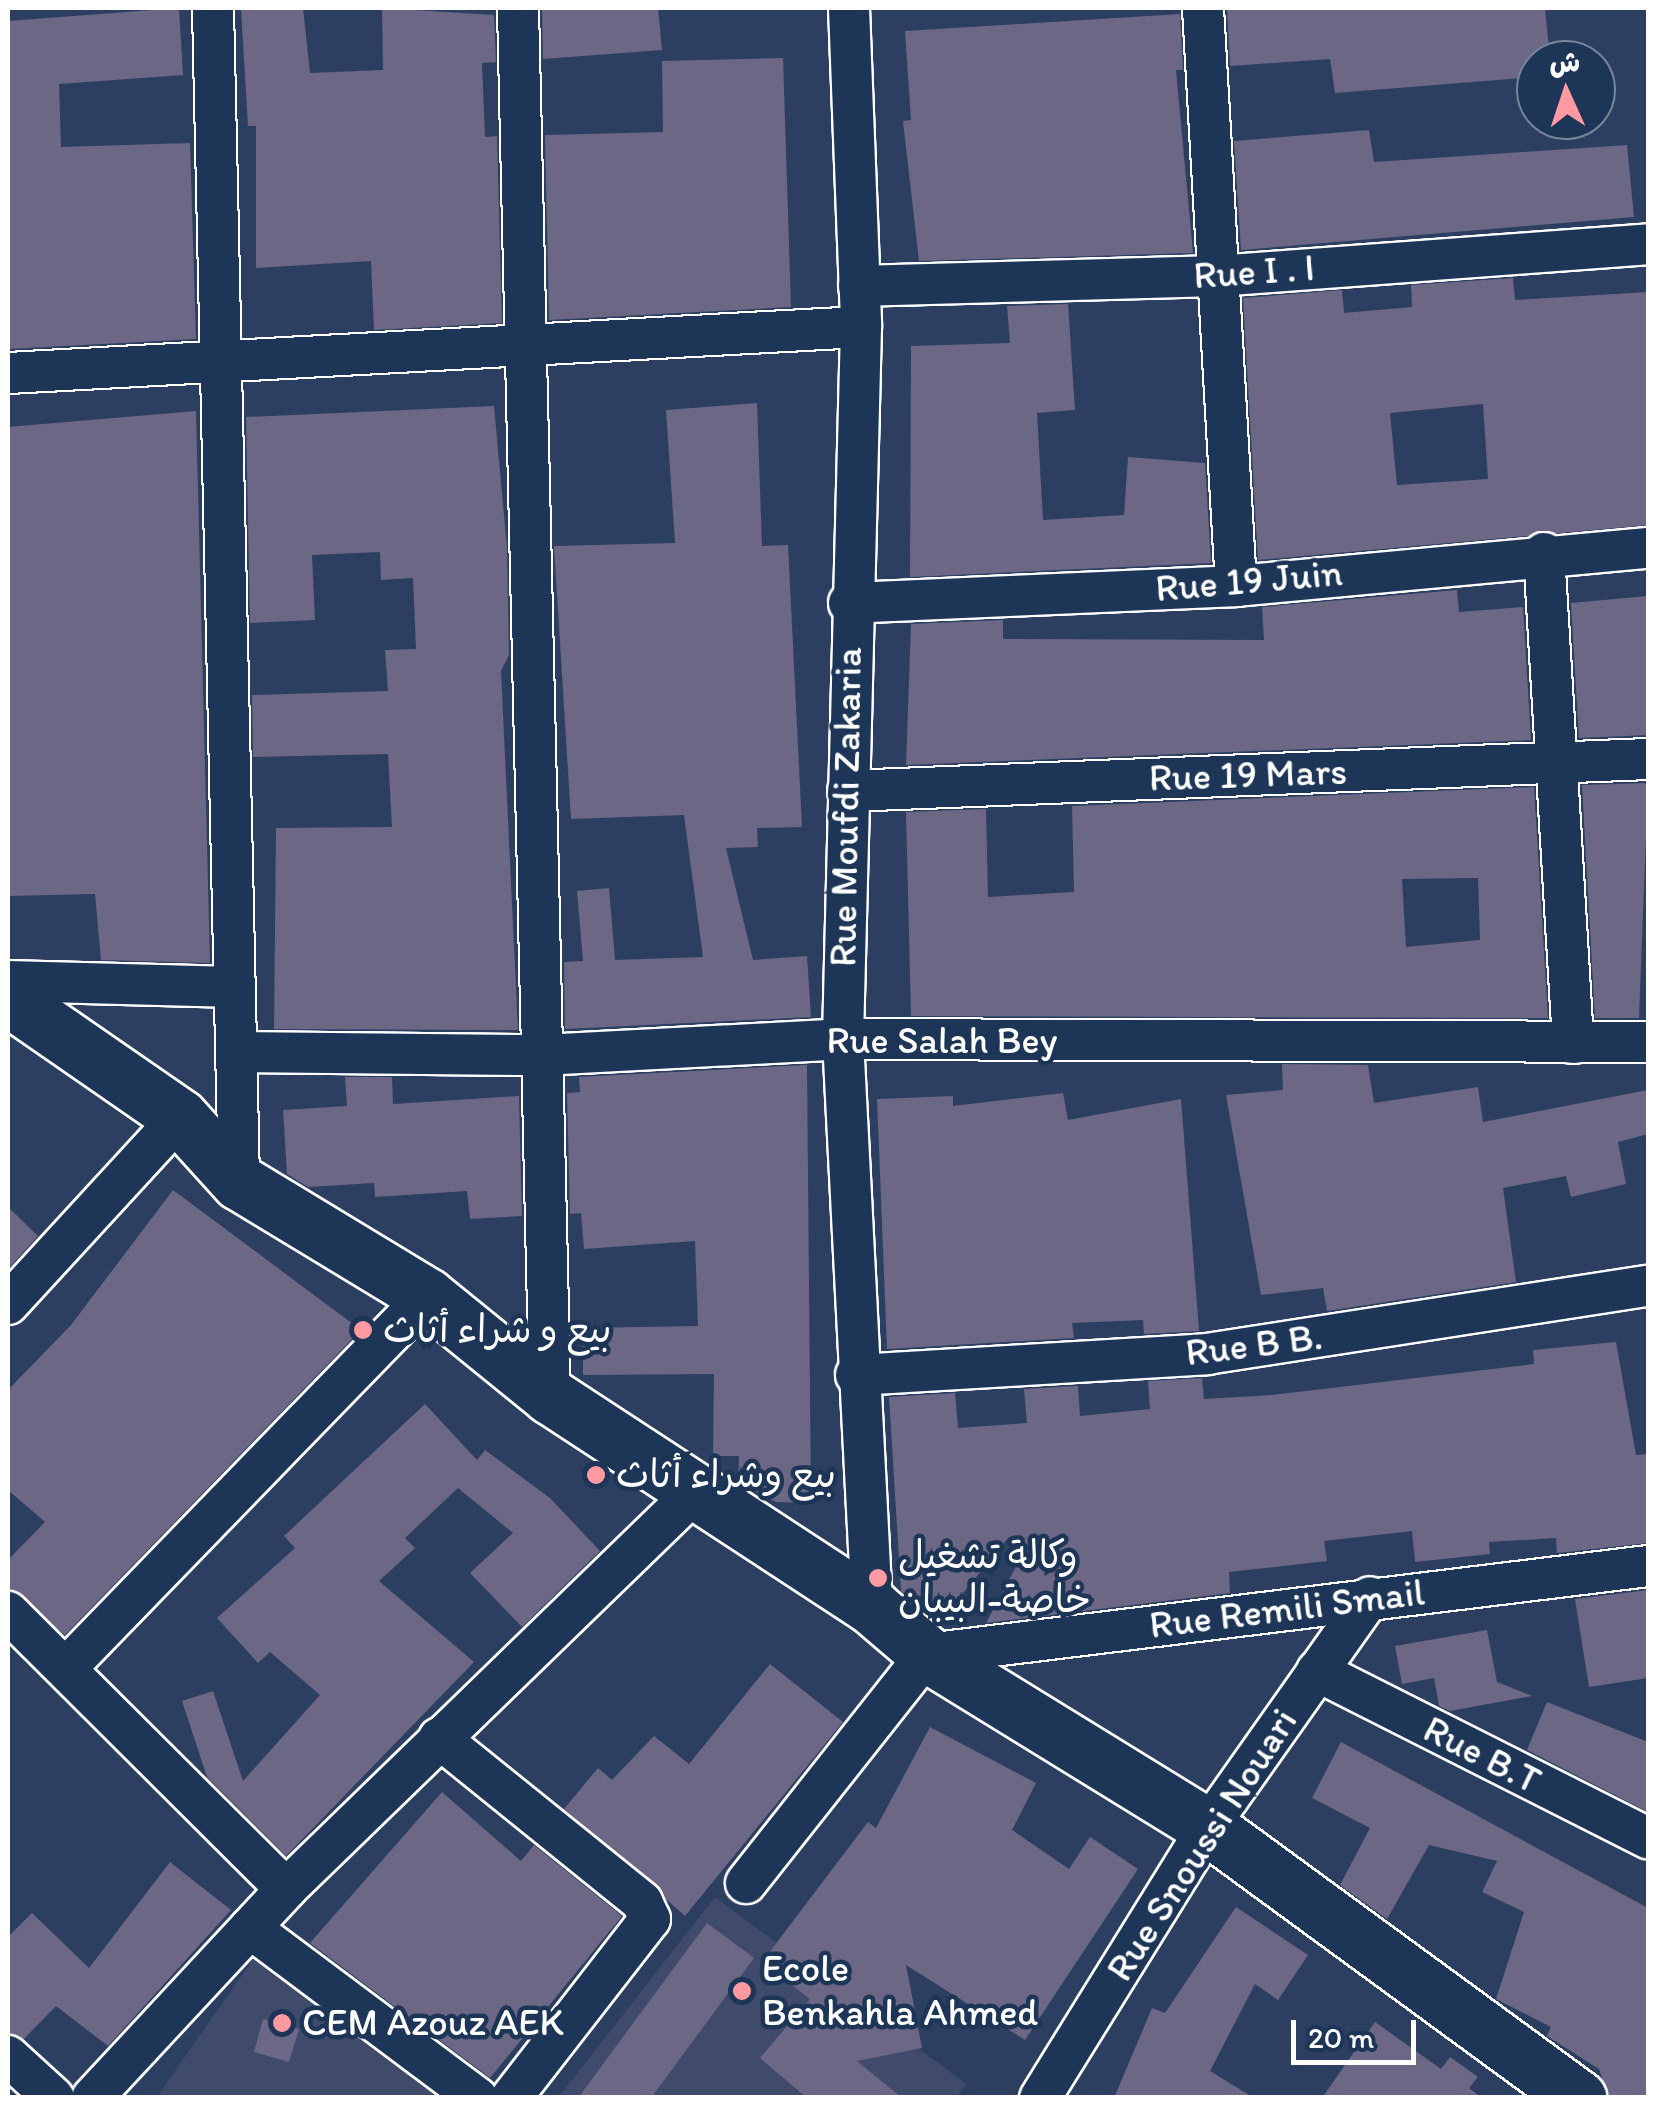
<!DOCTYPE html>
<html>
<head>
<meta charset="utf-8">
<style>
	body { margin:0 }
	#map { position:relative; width:1656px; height:2105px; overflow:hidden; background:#2d3f60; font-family:Itim,"Playpen Sans Arabic",sans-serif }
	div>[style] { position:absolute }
	.built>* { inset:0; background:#404b6b }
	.building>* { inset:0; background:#6b6785 }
	.roads { filter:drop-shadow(2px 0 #fff) drop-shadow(-2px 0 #fff) drop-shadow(0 2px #fff) drop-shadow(0 -2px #fff) }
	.street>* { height:40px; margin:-20px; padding:0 20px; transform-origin:20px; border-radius:20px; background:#1d3557 }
	.secondary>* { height:55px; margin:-27.5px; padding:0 27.5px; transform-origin:27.5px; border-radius:27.5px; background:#1d3557 }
	.dots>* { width:28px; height:28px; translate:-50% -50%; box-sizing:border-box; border:5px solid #1d3557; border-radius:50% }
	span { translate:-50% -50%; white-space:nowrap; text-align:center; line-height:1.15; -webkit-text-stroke:9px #1d3557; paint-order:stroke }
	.street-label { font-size:38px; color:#fff }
	.poi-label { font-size:38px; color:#fff }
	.left { translate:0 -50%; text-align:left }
	.frame { position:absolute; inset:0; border:10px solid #fff; pointer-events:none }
	.north { position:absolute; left:1516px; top:40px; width:100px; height:100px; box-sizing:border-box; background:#1d3557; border:2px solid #77869a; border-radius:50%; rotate:357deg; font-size:28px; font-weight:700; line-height:40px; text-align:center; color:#fff }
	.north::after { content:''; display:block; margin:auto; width:35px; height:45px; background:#ff9aa2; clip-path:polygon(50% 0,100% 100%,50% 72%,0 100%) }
	.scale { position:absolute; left:1291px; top:2020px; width:125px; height:45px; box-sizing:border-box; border:5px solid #fff; border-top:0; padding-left:12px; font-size:30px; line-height:35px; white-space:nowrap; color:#fff; -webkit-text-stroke:8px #1d3557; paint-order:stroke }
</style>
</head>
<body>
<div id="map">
	<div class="built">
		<div style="clip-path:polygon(715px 1897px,966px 2084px,956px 2098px,558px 2098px)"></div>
		<div style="clip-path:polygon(261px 1948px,452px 2098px,156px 2098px)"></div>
	</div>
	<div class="building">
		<div style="clip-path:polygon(179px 8px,183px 75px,59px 84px,61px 147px,190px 143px,196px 339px,8px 349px,8px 21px)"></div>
		<div style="clip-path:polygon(241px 8px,303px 8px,310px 73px,383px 70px,382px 8px,494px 15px,496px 62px,482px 63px,485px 137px,497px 136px,502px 323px,374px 330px,371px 261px,256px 268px,256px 126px,248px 126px)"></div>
		<div style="clip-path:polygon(542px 8px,658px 8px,662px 50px,543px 59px)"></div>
		<div style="clip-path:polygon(1227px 8px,1545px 8px,1550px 60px,1536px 60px,1536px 77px,1335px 93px,1330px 59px,1230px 66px)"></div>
		<div style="clip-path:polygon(1180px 14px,1183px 70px,1176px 70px,1193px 253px,919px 261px,903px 121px,911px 120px,905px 31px)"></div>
		<div style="clip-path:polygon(783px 58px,791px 307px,549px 320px,545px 135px,663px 132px,662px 61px)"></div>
		<div style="clip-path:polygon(1369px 130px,1374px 162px,1627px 145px,1634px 217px,1241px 250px,1234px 141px)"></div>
		<div style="clip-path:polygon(evenodd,1513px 278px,1515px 300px,1648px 292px,1648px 525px,1258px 560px,1243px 298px,1342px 290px,1344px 313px,1412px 307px,1411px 285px,1513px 278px,1483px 404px,1488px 479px,1397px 485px,1390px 413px,1483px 404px)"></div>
		<div style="clip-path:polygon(1068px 304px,1075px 410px,1037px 413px,1043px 520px,1124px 515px,1128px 457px,1205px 463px,1211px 563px,910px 577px,911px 346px,1010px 343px,1007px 306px)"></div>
		<div style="clip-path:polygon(757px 403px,762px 546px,788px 545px,802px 827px,757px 828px,758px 847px,726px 848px,753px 960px,807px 956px,811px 1017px,565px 1029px,564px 962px,583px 961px,577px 891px,609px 888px,615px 960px,703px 957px,684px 815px,571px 819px,554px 546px,675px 543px,666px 410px)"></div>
		<div style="clip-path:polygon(494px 406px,507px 548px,509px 655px,501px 671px,518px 1030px,274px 1029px,276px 828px,392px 827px,388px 754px,253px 757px,252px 695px,388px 691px,385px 650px,416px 649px,413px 578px,381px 580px,380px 552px,312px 555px,315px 620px,250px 623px,246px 417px)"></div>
		<div style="clip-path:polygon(196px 411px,210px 963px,101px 960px,95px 894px,8px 896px,8px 427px)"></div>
		<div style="clip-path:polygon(1457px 590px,1459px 612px,1523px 607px,1531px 740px,906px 765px,911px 624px,1003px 620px,1003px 639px,1264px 640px,1262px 607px)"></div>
		<div style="clip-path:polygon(1648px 596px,1648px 735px,1579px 738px,1571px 603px)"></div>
		<div style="clip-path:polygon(1648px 783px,1639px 1018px,1595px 1018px,1582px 785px)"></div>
		<div style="clip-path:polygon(evenodd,1534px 787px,1548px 1018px,911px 1016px,906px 812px,986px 809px,988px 897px,1074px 892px,1072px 806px,1534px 787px,1478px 878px,1480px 940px,1406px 947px,1402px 879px,1478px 878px)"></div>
		<div style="clip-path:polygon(1282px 1064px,1368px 1065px,1374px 1103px,1478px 1087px,1483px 1122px,1648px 1090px,1648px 1134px,1618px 1142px,1626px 1184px,1571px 1197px,1566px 1176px,1503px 1188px,1516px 1282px,1327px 1311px,1323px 1288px,1261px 1295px,1226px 1095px,1283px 1090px)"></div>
		<div style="clip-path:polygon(807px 1065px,811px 1503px,776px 1502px,738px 1482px,739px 1456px,713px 1456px,714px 1374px,583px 1375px,583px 1328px,698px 1326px,695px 1241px,584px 1249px,581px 1213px,570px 1214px,567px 1093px,580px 1092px,579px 1077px)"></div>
		<div style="clip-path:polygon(345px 1077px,392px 1077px,393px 1104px,519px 1096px,522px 1216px,470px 1219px,467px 1191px,375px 1197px,374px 1183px,308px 1187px,287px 1174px,283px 1110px,347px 1106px)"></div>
		<div style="clip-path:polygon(1063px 1093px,1068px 1120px,1181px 1099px,1199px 1331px,1144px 1334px,1143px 1320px,1072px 1323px,1074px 1338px,887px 1349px,877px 1099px,953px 1096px,953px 1106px)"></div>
		<div style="clip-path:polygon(173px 1190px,361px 1330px,65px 1635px,8px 1589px,8px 1560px,45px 1522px,8px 1490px,8px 1390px,71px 1325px)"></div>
		<div style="clip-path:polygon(8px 1207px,38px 1236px,8px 1269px)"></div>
		<div style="clip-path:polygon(1616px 1342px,1636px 1455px,1648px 1454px,1648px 1543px,1557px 1553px,1556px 1538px,1489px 1542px,1490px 1554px,1415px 1562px,1412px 1531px,1324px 1541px,1327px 1561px,1229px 1572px,1230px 1593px,986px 1623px,1026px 1548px,1009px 1537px,940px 1621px,901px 1591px,889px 1397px,955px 1393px,958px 1428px,1027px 1423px,1024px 1389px,1078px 1386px,1080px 1416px,1150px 1409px,1148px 1381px,1202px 1378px,1204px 1399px,1272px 1395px,1534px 1364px,1533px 1350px)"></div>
		<div style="clip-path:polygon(425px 1404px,477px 1460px,485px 1450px,550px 1498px,600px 1551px,522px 1627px,470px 1573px,513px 1533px,458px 1488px,405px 1538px,415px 1548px,379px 1581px,474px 1662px,286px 1856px,207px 1777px,182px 1701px,213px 1691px,243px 1781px,320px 1695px,270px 1652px,258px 1663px,217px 1618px,295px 1548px,284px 1536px)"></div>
		<div style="clip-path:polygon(1648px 1590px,1648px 1678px,1589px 1687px,1575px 1599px)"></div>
		<div style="clip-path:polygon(1487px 1630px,1497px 1682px,1532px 1696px,1450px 1711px,1439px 1706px,1434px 1678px,1402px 1684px,1395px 1646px)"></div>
		<div style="clip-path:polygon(770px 1664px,843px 1722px,685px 1916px,564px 1809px,598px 1768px,612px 1780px,654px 1736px,689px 1764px)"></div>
		<div style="clip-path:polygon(1547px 1702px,1648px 1742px,1648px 1812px,1527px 1750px)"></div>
		<div style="clip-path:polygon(930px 1727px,1036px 1783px,1012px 1830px,1069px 1869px,1090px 1837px,1138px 1869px,1025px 2040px,906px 1965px,922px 2048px,857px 2061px,902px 2098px,807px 2098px,760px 2058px,810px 1999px,762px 1962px,868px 1822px,876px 1828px)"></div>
		<div style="clip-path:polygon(1341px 1742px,1648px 1908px,1648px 2098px,1609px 2098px,1599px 2069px,1547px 2036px,1551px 2027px,1496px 1999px,1524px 1912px,1482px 1892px,1497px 1861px,1429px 1845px,1387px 1919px,1340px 1885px,1370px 1828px,1312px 1798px)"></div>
		<div style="clip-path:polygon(442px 1792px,521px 1861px,534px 1845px,622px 1916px,490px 2078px,310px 1943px)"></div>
		<div style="clip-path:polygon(170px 1862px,231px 1910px,108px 2046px,56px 2006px,24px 2039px,8px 2033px,8px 1937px,32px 1913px,89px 1968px)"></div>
		<div style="clip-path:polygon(1236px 1907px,1308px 1955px,1278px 2000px,1255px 1984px,1210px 2071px,1254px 2098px,1114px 2098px,1152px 2008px,1165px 2013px)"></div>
		<div style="clip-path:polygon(707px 1923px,754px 1958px,651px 2098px,578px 2098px)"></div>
		<div style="clip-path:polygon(263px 2019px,299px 2029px,289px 2062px,254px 2052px)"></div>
		<div style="clip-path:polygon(1375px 2022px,1441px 2069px,1450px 2057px,1478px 2077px,1469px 2088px,1482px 2098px,1322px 2098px)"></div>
	</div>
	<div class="roads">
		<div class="street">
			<div style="left:213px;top:8px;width:1174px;rotate:88.73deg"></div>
			<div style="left:518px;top:8px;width:1388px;rotate:88.68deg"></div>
			<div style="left:849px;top:8px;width:319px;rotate:87.8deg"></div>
			<div style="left:861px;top:327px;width:712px;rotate:91.45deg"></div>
			<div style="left:843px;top:1039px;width:569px;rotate:87.08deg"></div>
			<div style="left:1203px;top:8px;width:579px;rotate:86.73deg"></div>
			<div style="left:859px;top:286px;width:357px;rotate:-1.6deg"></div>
			<div style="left:1216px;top:276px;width:433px;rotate:-4.2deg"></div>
			<div style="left:8px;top:373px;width:854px;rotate:-3.09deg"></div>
			<div style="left:1544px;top:553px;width:491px;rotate:86.6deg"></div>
			<div style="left:849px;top:603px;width:387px;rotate:-2.5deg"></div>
			<div style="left:1236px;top:586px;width:414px;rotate:-5.3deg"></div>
			<div style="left:848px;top:791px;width:801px;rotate:-2.29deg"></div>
			<div style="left:8px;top:981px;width:226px;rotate:1.5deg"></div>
			<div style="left:236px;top:1052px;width:306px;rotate:0.6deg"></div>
			<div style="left:542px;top:1055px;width:301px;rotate:-3deg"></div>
			<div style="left:843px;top:1039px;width:805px;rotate:0.21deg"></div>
			<div style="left:8px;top:1304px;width:254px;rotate:-47.4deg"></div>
			<div style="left:856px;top:1375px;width:352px;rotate:-3.4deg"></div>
			<div style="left:1207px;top:1354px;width:446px;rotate:-8.8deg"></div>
			<div style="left:8px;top:1612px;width:392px;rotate:44.9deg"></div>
			<div style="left:286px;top:1889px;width:571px;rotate:-44.15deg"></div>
			<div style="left:68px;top:1666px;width:516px;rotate:-45.86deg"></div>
			<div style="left:1317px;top:1671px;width:371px;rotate:26.8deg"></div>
			<div style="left:439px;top:1738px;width:261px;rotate:38.9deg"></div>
			<div style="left:642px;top:1902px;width:19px;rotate:65deg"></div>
			<div style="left:650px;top:1919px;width:227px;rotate:127.8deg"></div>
			<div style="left:746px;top:1883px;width:292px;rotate:-51.7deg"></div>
			<div style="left:927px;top:1654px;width:726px;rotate:-6.96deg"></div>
			<div style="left:250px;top:1928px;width:284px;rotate:36.8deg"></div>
			<div style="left:8px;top:2056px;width:62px;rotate:42.4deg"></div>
			<div style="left:92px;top:2098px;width:285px;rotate:-47.1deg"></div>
			<div style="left:1040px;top:2098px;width:319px;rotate:-58.2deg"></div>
			<div style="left:1208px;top:1827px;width:281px;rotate:-54.8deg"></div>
		</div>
		<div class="secondary">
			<div style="left:8px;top:998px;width:209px;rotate:34.7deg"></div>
			<div style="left:180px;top:1117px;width:88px;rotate:47.8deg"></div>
			<div style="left:239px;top:1182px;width:220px;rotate:31.2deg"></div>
			<div style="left:427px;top:1296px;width:159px;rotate:39.1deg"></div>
			<div style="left:550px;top:1396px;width:385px;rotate:33.2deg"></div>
			<div style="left:872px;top:1607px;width:72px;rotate:40.5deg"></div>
			<div style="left:927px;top:1654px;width:330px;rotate:31.6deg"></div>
			<div style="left:1208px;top:1827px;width:459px;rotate:36.2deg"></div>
		</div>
	</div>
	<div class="dots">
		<div style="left:363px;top:1330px;background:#ff9aa2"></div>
		<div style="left:596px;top:1475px;background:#ff9aa2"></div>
		<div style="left:878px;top:1578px;background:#ff9aa2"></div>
		<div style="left:742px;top:1991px;background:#ff9aa2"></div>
		<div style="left:282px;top:2023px;background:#ff9aa2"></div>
	</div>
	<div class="street-label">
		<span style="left:1254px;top:272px;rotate:-4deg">Rue I . I</span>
		<span style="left:1249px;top:581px;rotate:-5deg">Rue 19 Juin</span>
		<span style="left:1248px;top:775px;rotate:-2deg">Rue 19 Mars</span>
		<span style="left:846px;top:807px;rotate:-89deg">Rue Moufdi Zakaria</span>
		<span style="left:942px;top:1041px">Rue Salah Bey</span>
		<span style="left:1254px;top:1345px;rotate:-7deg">Rue B B.</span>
		<span style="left:1287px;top:1609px;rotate:-7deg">Rue Remili Smail</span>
		<span style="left:1482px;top:1755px;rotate:27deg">Rue B.T</span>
		<span style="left:1202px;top:1845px;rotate:-57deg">Rue Snoussi Nouari</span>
	</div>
	<div class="poi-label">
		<span class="left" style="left:383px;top:1330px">بيع و شراء أثاث</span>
		<span class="left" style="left:616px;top:1475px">بيع وشراء أثاث</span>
		<span class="left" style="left:898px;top:1578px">وكالة تشغيل<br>خاصة-البيبان</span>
		<span class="left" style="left:762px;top:1991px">Ecole<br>Benkahla Ahmed</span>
		<span class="left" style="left:302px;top:2023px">CEM Azouz AEK</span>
	</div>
	<div class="frame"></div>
	<div class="north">ش</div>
	<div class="scale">20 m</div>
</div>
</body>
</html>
